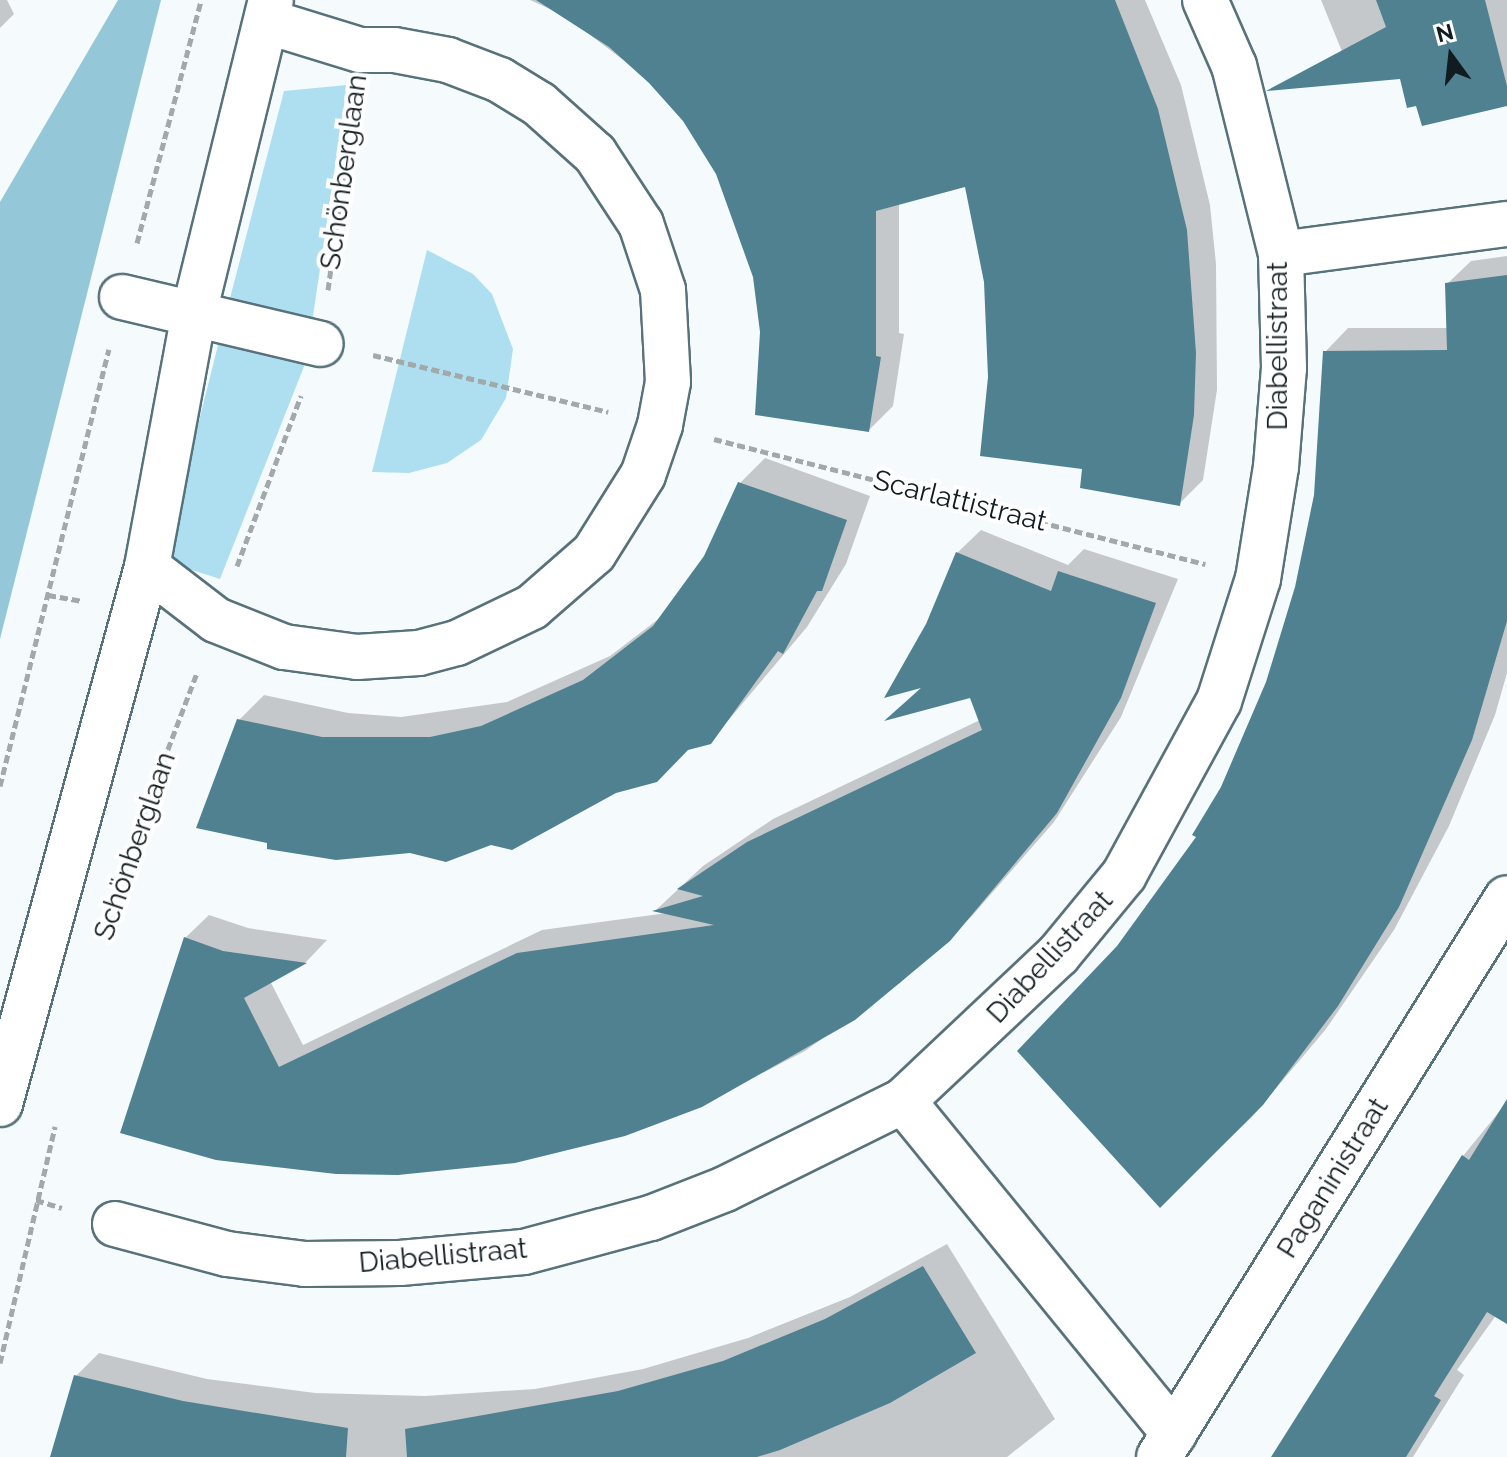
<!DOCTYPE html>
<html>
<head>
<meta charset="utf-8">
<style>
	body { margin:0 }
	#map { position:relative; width:1507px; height:1457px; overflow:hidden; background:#f5fbfd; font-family:Raleway,sans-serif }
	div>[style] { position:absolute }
	.green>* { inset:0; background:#aedff0 }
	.forest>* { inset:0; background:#94c8d9 }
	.shadow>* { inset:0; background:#0003 }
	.building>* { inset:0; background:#4f8191 }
	.path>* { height:5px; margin-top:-2.5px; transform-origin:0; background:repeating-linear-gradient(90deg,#a1a9ab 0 8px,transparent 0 12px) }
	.roads { filter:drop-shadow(2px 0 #58727b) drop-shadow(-2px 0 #58727b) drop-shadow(0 2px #58727b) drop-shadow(0 -2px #58727b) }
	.minor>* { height:44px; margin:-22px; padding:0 22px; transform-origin:22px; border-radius:22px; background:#fff }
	span { translate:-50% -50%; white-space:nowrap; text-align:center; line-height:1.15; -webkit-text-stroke:8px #fff; paint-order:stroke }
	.street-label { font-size:28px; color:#111c20 }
	.north { position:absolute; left:1411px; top:16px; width:80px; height:80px; -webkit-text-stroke:6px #fff; paint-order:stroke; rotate:345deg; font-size:22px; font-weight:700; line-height:32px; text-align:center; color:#111c20 }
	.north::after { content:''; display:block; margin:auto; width:28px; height:36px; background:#111c20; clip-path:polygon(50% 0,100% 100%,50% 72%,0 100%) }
</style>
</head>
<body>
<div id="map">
	<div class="green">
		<div style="clip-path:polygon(347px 85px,312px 323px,229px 302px,284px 91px)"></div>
		<div style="clip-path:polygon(427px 250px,473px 274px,492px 294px,513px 349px,506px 398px,481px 440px,447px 463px,409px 473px,372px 472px)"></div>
		<div style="clip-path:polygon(219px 341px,305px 364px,220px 579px,164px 561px)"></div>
	</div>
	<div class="forest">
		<div style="clip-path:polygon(118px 0,161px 0,0 639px,0 202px)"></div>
	</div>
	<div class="shadow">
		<div style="clip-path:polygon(0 0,7px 0,14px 14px,0 28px)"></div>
		<div style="clip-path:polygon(530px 0,1145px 0,1181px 85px,1210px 205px,1216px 264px,1217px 390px,1203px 480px,1179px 504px,1085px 468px,990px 377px,986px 282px,967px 184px,899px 203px,899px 333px,904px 334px,893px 406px,869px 430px,762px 332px,755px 276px,718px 173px,684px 120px,651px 81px,565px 16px)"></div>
		<div style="clip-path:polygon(1321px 0,1507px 0,1507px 104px,1418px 104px,1401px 77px,1354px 81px)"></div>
		<div style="clip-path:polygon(1507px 256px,1507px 673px,1495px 715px,1449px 826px,1394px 930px,1326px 1029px,1251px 1118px,1160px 1205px,1119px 947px,1199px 836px,1268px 683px,1297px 588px,1316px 495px,1325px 352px,1348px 328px,1448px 328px,1447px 284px,1471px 261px)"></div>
		<div style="clip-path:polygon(765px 458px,870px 496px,846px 564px,807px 627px,710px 742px,688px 748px,615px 791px,491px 843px,239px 720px,264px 695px,348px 713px,401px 717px,507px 702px,610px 656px,665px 614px,706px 557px,740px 483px)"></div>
		<div style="clip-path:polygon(981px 530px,1068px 565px,1084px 549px,1178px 579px,1121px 717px,1054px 822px,972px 916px,900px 983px,805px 1051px,701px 1105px,241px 1161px,185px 938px,209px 915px,248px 928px,327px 940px,306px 962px,270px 981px,303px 1045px,542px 930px,667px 913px,656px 910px,703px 866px,773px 819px,980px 720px,971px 696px,890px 717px,924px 685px,928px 625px,957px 553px)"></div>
		<div style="clip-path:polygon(1507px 1102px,1507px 1300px,1457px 1370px,1464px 1375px,1413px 1457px,1283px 1457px,1463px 1156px)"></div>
		<div style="clip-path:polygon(947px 1244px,1055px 1419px,1007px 1457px,52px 1457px,76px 1376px,99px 1353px,207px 1379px,315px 1393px,425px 1396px,535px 1389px,643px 1369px,748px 1338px,850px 1297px)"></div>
	</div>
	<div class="building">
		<div style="clip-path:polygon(536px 0,1115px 0,1158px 109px,1187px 230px,1196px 353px,1194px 415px,1180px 506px,1080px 488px,1082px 469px,980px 456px,988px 377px,984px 282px,965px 187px,876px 211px,876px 356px,881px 357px,869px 432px,755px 415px,760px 332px,753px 277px,716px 174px,683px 121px,649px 83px,609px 47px)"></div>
		<div style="clip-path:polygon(1376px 0,1485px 0,1507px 86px,1507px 106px,1422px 126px,1416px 106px,1407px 108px,1400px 79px,1266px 91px,1386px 27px)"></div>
		<div style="clip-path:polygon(1507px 275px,1507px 621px,1472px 740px,1399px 907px,1338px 1006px,1263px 1105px,1160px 1208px,1017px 1051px,1117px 946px,1196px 837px,1192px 835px,1221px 787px,1266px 682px,1295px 587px,1314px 495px,1323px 351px,1447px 350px,1445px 283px)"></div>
		<div style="clip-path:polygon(738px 482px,847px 520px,822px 591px,817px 591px,783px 654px,778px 651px,711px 744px,688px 750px,657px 782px,616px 793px,512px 850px,491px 845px,446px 862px,410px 853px,336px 860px,267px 849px,267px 843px,196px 828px,237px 719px,322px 737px,430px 737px,481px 726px,583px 680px,653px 626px,704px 556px)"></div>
		<div style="clip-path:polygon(956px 552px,1051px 591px,1058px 571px,1156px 603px,1121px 698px,1057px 813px,950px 941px,855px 1020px,702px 1107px,625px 1136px,515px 1163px,398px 1175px,336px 1174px,216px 1160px,120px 1133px,184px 937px,223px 951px,307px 963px,244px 998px,279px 1067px,517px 953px,714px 925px,652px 911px,703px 896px,677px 889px,747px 842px,982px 730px,970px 698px,884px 721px,921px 688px,884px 698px,926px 624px)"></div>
		<div style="clip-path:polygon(1507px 1099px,1507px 1324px,1487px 1312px,1434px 1396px,1441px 1400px,1406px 1457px,1271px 1457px,1462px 1155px,1469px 1160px)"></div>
		<div style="clip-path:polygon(923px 1266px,976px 1353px,890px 1403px,780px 1450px,757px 1457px,407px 1457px,405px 1429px,618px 1391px,723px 1361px,825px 1319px)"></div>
		<div style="clip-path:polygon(74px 1375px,183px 1401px,348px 1428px,346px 1457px,50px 1457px)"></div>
	</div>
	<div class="path">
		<div style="left:137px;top:243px;width:251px;rotate:-75.2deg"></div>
		<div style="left:328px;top:290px;width:187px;rotate:-82.3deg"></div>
		<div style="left:373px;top:355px;width:242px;rotate:13.6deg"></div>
		<div style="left:714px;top:439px;width:507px;rotate:14.28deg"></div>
		<div style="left:237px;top:566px;width:182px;rotate:-69.4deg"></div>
		<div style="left:48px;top:595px;width:35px;rotate:10deg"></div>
		<div style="left:0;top:786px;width:450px;rotate:-76deg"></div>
		<div style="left:138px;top:828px;width:166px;rotate:-69.2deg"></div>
		<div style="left:36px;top:1200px;width:27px;rotate:17deg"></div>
		<div style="left:0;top:1363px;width:243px;rotate:-76.9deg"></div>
	</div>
	<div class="roads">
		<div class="minor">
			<div style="left:1281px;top:254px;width:228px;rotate:-7.6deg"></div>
			<div style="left:122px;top:297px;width:204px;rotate:13.3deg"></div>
			<div style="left:147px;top:567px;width:87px;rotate:37.5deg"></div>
			<div style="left:216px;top:620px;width:73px;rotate:21.7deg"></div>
			<div style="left:284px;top:647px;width:74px;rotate:7.8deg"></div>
			<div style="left:357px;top:657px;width:62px;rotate:-3.7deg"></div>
			<div style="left:419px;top:653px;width:39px;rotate:-15deg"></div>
			<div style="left:457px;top:643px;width:83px;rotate:-25.6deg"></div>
			<div style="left:532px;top:607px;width:82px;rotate:-41.1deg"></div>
			<div style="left:594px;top:553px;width:92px;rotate:-57.9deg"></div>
			<div style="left:643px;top:475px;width:53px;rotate:-71.2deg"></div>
			<div style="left:660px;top:425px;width:44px;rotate:-79.5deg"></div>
			<div style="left:668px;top:382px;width:92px;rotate:-93.1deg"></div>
			<div style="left:663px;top:290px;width:70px;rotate:-108.4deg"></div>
			<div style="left:641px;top:224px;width:84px;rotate:-123.3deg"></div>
			<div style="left:595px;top:154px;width:75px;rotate:-138.2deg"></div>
			<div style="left:539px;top:104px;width:46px;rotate:-148.4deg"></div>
			<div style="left:500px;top:80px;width:56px;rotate:-159deg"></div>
			<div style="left:448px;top:60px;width:55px;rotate:-169.5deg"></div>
			<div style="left:394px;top:50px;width:34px;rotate:180deg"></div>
			<div style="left:360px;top:50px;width:98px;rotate:-162.9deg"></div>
			<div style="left:903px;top:1101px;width:429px;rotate:50.8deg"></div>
			<div style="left:0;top:1104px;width:557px;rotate:-74.69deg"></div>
			<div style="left:147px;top:567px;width:258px;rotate:-79.5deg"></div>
			<div style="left:194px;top:313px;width:322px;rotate:-76.2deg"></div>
			<div style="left:115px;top:1224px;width:116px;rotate:15deg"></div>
			<div style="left:227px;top:1254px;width:79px;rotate:7.3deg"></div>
			<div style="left:305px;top:1264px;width:95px;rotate:-0.6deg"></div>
			<div style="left:400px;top:1263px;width:124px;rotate:-5.1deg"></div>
			<div style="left:524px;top:1252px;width:131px;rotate:-15deg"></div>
			<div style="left:651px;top:1218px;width:79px;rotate:-21.4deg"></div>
			<div style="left:725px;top:1189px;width:199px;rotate:-26.3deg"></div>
			<div style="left:903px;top:1101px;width:213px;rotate:-43.3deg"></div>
			<div style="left:1058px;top:955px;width:104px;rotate:-50.5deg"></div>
			<div style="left:1124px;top:875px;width:198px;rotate:-61.4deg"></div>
			<div style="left:1219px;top:701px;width:128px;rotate:-72.3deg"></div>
			<div style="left:1258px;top:579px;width:113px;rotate:-80.9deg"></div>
			<div style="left:1276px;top:467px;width:99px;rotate:-85.4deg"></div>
			<div style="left:1284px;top:368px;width:114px;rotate:-91.5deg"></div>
			<div style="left:1281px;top:254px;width:194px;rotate:-104deg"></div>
			<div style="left:1234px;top:66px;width:72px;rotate:-113.7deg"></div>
			<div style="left:1159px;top:1457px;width:658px;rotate:-58.1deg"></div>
		</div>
	</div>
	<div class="street-label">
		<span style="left:344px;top:172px;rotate:-82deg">Schönberglaan</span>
		<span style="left:1278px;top:346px;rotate:-90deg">Diabellistraat</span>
		<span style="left:960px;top:501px;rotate:14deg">Scarlattistraat</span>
		<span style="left:135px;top:846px;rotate:-71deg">Schönberglaan</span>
		<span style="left:1050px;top:957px;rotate:-47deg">Diabellistraat</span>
		<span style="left:1333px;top:1178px;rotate:-58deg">Paganinistraat</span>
		<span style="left:443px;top:1256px;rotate:-5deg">Diabellistraat</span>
	</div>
	<div class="north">N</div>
</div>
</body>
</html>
